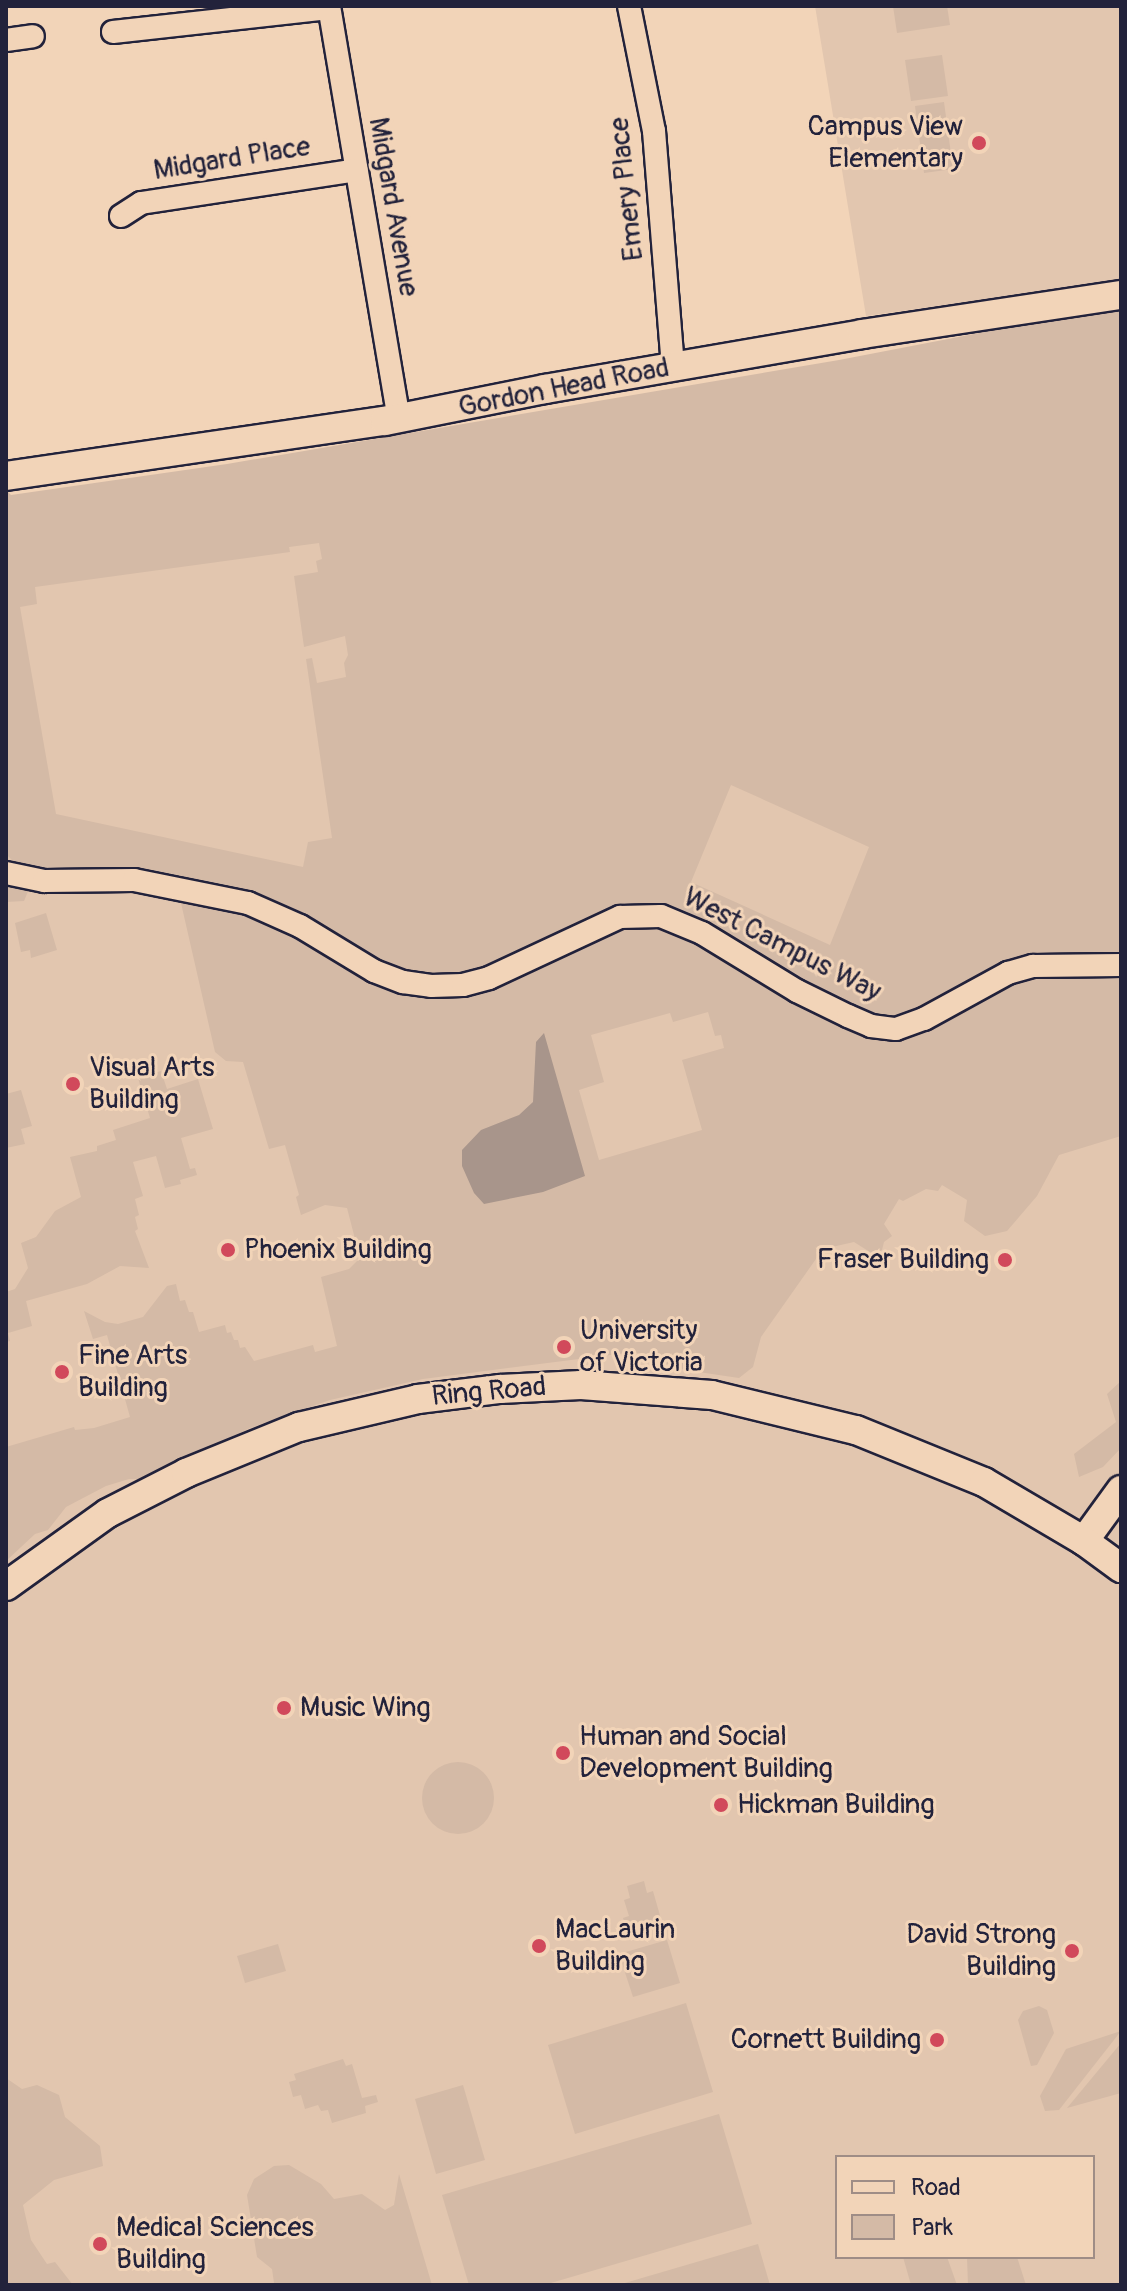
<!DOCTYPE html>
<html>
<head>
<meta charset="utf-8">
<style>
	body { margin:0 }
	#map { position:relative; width:1127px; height:2291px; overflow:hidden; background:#f2d4b8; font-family:Pangolin,sans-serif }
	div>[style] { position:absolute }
	.built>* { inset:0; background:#e2c6af }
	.green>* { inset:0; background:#d4baa6 }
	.round { border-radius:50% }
	.water>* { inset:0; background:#a8958b }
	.roads { filter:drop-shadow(2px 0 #22223b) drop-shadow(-2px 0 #22223b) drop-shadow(0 2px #22223b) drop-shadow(0 -2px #22223b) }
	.minor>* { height:22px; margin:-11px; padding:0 11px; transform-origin:11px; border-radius:11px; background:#f2d4b8 }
	.tertiary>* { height:28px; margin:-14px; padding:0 14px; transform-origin:14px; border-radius:14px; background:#f2d4b8 }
	.dots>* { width:22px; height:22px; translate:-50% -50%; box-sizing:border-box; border:4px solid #f2d4b8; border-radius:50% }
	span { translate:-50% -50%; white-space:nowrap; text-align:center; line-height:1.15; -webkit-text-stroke:6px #f2d4b8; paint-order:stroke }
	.poi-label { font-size:28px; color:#22223b }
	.right { translate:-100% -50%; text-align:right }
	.left { translate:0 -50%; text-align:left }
	.street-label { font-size:28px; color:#22223b }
	.frame { position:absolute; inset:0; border:8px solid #22223b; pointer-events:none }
	.legend { position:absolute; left:835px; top:2155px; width:260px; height:104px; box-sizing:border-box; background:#f2d4b8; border:2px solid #9f8d86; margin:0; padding:10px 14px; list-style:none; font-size:24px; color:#22223b }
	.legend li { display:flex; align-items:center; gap:16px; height:40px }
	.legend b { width:40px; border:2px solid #9f8d86 }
</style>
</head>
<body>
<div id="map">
	<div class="built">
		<div style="clip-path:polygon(815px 6px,1121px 6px,1121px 280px,866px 316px)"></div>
		<div style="clip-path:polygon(evenodd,1121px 383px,1121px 2285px,6px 2285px,6px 538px,1121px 383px,837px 2157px,1093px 2157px,1093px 2257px,837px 2257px,837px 2157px)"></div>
	</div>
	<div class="green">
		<div style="clip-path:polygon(893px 6px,947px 6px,950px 25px,897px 33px)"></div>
		<div style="clip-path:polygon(942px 55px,948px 96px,911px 101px,905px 60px)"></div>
		<div style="clip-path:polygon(944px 102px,953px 169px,924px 173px,915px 106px)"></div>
		<div style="clip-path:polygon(evenodd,1121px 310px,1121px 1136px,1059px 1155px,1037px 1196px,1007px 1231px,985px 1236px,964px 1221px,967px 1200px,942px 1185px,938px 1191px,926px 1189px,903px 1201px,899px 1199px,884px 1224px,892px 1236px,884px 1242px,882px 1250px,873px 1254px,854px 1242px,823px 1249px,761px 1337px,753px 1367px,739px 1378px,685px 1370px,634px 1352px,423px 1379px,330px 1400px,250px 1428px,146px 1479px,129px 1479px,106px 1486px,66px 1507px,48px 1530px,35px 1534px,6px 1561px,6px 1447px,74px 1427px,75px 1430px,94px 1428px,130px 1417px,107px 1335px,93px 1339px,84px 1311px,105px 1322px,118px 1324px,143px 1317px,167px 1286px,176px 1284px,180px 1301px,185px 1300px,189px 1312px,193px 1312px,199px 1332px,225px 1325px,227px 1333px,231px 1332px,234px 1340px,238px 1340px,240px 1348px,245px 1347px,254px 1361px,313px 1345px,315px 1352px,337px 1346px,321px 1277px,349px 1269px,360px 1258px,347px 1208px,325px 1205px,301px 1215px,296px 1197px,299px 1195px,285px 1145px,269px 1149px,243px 1062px,226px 1061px,215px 1052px,181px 903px,181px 875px,48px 871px,15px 863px,6px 854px,6px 490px,11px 495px,227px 464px,839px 360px,1078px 314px,1121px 310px,319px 543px,322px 559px,316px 561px,318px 572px,294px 576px,304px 647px,345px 636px,348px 655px,344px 663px,346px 677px,317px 683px,312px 658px,306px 659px,332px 838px,308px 842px,303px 867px,56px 814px,20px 607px,37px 604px,35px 587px,290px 552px,289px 547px,319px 543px,1121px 310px,731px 785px,869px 847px,830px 945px,691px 882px,731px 785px,1121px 310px,708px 1012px,715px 1036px,721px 1035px,724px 1048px,682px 1060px,702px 1130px,599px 1160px,579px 1090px,604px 1082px,591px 1035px,670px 1013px,673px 1022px,708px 1012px)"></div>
		<div style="clip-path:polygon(6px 882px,29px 889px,24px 901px,6px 902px)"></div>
		<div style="clip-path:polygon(46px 913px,57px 950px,31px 958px,30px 950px,21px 952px,15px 923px)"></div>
		<div style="clip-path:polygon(161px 1071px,167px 1089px,198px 1079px,213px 1129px,181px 1138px,190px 1169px,195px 1168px,197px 1175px,180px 1180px,181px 1184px,165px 1188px,156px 1156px,133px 1162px,143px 1196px,135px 1199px,139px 1215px,135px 1217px,138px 1229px,135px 1231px,149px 1268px,120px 1266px,87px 1284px,26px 1301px,32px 1326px,8px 1333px,10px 1341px,6px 1342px,6px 1292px,15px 1289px,28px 1268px,21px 1243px,36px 1237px,55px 1211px,81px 1197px,70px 1157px,97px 1151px,97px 1146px,116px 1140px,113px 1130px,150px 1118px,138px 1078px)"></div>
		<div style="clip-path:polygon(21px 1090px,32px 1126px,21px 1129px,25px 1144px,6px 1148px,6px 1094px)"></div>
		<div style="clip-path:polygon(1121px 1381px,1121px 1448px,1103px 1467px,1079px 1477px,1074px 1454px,1116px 1422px,1107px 1394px)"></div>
		<div class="round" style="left:422px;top:1762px;width:72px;height:72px"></div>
		<div style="clip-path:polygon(644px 1881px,647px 1893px,653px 1891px,663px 1926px,629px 1936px,623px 1918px,629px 1916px,624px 1900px,630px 1898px,627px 1886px)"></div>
		<div style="clip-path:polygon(667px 1940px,680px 1983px,633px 1997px,619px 1954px)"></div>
		<div style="clip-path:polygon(278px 1944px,286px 1971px,245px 1983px,237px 1956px)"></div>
		<div style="clip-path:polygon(686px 2003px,713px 2092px,575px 2134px,548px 2045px)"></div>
		<div style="clip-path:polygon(1039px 2006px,1047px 2010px,1054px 2033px,1037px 2065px,1031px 2066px,1018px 2020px,1023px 2011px)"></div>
		<div style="clip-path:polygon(1121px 2031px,1059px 2110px,1045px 2111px,1040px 2096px,1066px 2049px)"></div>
		<div style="clip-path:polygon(1121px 2043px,1121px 2093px,1067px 2108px)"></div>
		<div style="clip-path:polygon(343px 2059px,346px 2066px,352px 2064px,362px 2098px,376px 2095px,378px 2102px,365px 2106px,366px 2113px,332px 2123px,328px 2110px,321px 2111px,318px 2105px,305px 2109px,301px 2095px,293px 2097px,289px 2082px,296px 2080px,294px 2074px)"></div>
		<div style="clip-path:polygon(6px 2078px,22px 2089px,37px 2085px,59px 2095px,65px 2117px,100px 2146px,103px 2166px,54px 2180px,23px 2205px,31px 2240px,47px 2264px,55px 2262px,73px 2285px,6px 2285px)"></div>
		<div style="clip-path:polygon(463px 2085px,485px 2160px,436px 2174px,415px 2099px)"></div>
		<div style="clip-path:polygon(719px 2114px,752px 2224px,544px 2285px,469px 2285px,442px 2195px)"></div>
		<div style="clip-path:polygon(289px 2165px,321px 2184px,334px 2199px,362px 2194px,385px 2210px,394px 2205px,399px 2174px,432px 2285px,274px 2283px,272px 2269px,257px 2257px,247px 2195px,254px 2179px,274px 2166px)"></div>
		<div style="clip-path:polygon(758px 2244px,770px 2285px,618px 2285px)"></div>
		<div style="clip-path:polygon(903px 2257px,947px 2257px,957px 2285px,911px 2285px)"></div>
		<div style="clip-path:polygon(967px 2257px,1017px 2257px,1026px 2285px,968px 2285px)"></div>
	</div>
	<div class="water">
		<div style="clip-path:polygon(544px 1033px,585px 1176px,543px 1192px,484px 1204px,474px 1193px,462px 1166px,462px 1150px,481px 1130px,519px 1115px,533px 1102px,536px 1042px)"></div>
	</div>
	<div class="roads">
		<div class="minor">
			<div style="left:329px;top:6px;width:419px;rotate:80.4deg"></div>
			<div style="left:629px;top:6px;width:127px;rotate:78.7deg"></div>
			<div style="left:654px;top:131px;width:237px;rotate:85.4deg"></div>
			<div style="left:113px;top:32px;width:217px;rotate:-6.3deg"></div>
			<div style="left:6px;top:40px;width:27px;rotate:-8deg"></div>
			<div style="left:121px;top:216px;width:24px;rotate:-33deg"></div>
			<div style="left:141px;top:203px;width:218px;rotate:-8.7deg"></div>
			<div style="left:6px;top:873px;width:39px;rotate:12deg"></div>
			<div style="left:44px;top:881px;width:90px;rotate:-0.6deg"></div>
			<div style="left:134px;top:880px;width:116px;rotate:11.4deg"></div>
			<div style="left:248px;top:903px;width:57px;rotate:23.9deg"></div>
			<div style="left:300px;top:926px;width:87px;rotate:31.3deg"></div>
			<div style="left:374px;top:971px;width:31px;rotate:21deg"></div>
			<div style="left:403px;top:982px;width:28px;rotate:8deg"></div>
			<div style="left:431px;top:986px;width:32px;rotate:-2deg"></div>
			<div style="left:463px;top:985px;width:27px;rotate:-15deg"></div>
			<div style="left:489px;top:978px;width:145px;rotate:-25deg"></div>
			<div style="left:620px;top:917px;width:41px;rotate:-1.4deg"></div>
			<div style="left:661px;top:916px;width:44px;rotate:22.5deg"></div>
			<div style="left:702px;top:933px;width:111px;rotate:31.4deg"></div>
			<div style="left:797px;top:991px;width:57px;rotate:26.1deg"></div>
			<div style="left:848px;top:1016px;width:25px;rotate:23deg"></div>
			<div style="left:871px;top:1026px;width:25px;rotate:7deg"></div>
			<div style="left:896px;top:1029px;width:30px;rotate:-20deg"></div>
			<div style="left:924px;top:1019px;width:96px;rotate:-28.7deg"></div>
			<div style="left:1008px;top:973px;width:26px;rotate:-16deg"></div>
			<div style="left:1033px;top:966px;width:88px;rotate:-0.7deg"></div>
		</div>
		<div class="tertiary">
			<div style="left:6px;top:476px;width:383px;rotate:-8.3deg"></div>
			<div style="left:385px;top:421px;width:163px;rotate:-11.3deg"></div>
			<div style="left:545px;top:389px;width:322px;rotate:-9.8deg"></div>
			<div style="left:862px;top:334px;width:262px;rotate:-8.6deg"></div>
			<div style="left:1084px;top:1541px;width:63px;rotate:-54deg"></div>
			<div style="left:6px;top:1586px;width:125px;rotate:-35.6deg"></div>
			<div style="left:108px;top:1513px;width:88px;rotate:-27.1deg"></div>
			<div style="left:186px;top:1473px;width:122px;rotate:-22.2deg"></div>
			<div style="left:299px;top:1427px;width:122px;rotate:-13.2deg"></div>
			<div style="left:418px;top:1399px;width:83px;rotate:-7deg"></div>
			<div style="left:500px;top:1389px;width:81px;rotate:-2.8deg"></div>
			<div style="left:581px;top:1385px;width:131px;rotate:4.4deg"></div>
			<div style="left:712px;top:1395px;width:148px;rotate:13.7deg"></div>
			<div style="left:856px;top:1430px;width:138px;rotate:22.1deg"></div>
			<div style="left:984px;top:1482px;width:116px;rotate:30.5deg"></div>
			<div style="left:1084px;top:1541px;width:46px;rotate:36.1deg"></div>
		</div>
	</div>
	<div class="dots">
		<div style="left:979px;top:143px;background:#d1495b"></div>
		<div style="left:73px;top:1084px;background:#d1495b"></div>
		<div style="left:228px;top:1250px;background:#d1495b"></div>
		<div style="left:1005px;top:1260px;background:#d1495b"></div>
		<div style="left:564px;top:1347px;background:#d1495b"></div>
		<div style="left:62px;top:1372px;background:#d1495b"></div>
		<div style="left:284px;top:1708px;background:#d1495b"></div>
		<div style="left:563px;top:1753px;background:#d1495b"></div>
		<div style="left:721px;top:1805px;background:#d1495b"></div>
		<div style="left:539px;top:1946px;background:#d1495b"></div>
		<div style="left:1072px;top:1951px;background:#d1495b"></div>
		<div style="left:937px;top:2040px;background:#d1495b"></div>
		<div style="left:100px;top:2244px;background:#d1495b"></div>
	</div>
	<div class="poi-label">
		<span class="right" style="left:963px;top:143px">Campus View<br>Elementary</span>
		<span class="left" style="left:89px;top:1084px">Visual Arts<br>Building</span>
		<span class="left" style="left:244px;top:1250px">Phoenix Building</span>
		<span class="right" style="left:989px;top:1260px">Fraser Building</span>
		<span class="left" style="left:580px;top:1347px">University<br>of Victoria</span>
		<span class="left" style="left:78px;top:1372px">Fine Arts<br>Building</span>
		<span class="left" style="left:300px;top:1708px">Music Wing</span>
		<span class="left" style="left:579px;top:1753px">Human and Social<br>Development Building</span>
		<span class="left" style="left:737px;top:1805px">Hickman Building</span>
		<span class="left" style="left:555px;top:1946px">MacLaurin<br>Building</span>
		<span class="right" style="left:1056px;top:1951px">David Strong<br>Building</span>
		<span class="right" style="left:921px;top:2040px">Cornett Building</span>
		<span class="left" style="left:116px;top:2244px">Medical Sciences<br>Building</span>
	</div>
	<div class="street-label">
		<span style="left:232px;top:159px;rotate:-9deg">Midgard Place</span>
		<span style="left:627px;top:189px;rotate:-96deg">Emery Place</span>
		<span style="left:393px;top:207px;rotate:80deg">Midgard Avenue</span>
		<span style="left:564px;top:388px;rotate:-11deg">Gordon Head Road</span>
		<span style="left:782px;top:945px;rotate:27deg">West Campus Way</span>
		<span style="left:489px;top:1392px;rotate:-5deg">Ring Road</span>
	</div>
	<div class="frame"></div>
	<ul class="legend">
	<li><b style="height:10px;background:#f2d4b8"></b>Road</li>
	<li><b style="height:22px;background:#d4baa6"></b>Park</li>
	</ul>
</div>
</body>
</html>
